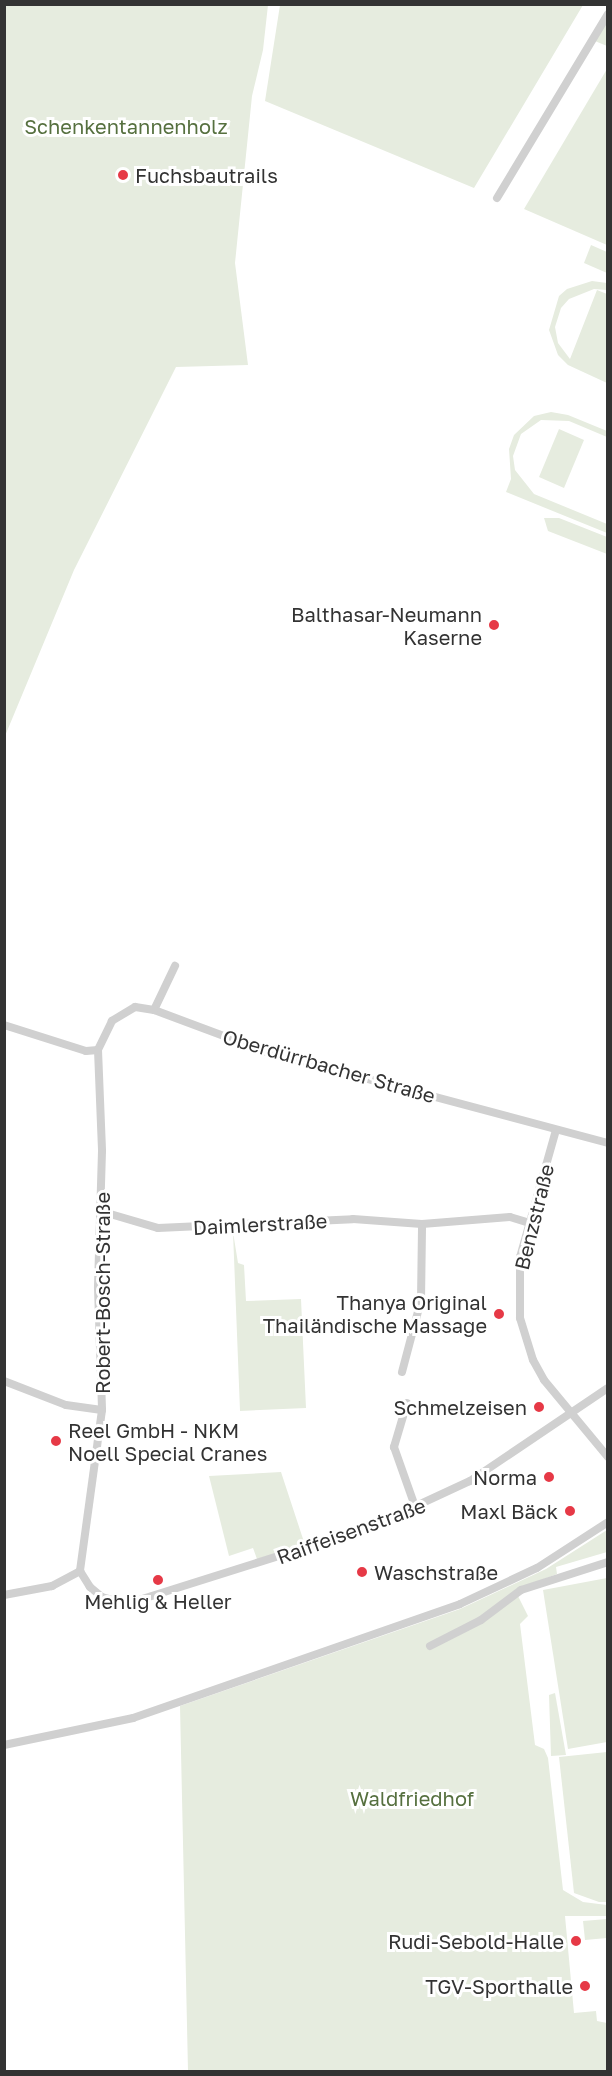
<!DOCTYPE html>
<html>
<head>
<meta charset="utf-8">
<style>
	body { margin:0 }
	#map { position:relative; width:612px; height:2076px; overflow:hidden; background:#fff; font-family:"Golos Text",sans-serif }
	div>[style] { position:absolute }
	.green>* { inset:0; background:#e6ecdf }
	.minor>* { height:8px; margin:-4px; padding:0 4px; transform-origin:4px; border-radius:4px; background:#d0d0d0 }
	.dots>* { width:16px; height:16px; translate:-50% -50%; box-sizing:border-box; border:3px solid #fff; border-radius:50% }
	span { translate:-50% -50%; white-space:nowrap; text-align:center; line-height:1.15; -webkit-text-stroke:6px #fff; paint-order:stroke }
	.park-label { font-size:20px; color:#56703f }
	.poi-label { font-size:20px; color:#333 }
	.left { translate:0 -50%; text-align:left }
	.right { translate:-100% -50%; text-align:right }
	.street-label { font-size:20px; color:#333 }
	.frame { position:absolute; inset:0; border:6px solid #333; pointer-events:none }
</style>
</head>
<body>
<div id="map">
	<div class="green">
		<div style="clip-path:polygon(5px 4px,268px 5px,263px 50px,252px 96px,235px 263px,248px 365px,176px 367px,74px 570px,5px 736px)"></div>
		<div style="clip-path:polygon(280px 5px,280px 4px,583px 5px,474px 188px,265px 101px)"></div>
		<div style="clip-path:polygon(607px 14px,607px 46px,590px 39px)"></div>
		<div style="clip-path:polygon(607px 69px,607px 245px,524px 209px)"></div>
		<div style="clip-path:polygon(591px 245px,607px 252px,607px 273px,584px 263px)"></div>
		<div style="clip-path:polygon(592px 281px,607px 283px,607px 290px,594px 289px,569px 299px,561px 308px,555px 327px,558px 343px,570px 359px,597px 290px,607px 294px,607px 383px,568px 365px,558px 355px,549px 330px,559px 296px,567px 289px)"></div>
		<div style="clip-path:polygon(551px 412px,568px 415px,607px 431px,607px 437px,569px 421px,541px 420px,521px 434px,513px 456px,515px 470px,534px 494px,607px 524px,607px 533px,506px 492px,511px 479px,509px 449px,514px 435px,534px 416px)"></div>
		<div style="clip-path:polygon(559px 429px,584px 440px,564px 488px,539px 477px)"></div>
		<div style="clip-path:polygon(544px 518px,559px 518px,607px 537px,607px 554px,548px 531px)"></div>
		<div style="clip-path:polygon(233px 1232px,238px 1263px,244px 1265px,246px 1301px,301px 1299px,306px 1408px,240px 1411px)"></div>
		<div style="clip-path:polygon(281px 1472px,305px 1545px,257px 1559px,253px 1548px,229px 1556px,209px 1476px)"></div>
		<div style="clip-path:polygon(607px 1530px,607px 1552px,556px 1567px,557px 1574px,515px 1590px,528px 1616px,520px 1624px,535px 1745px,544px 1749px,548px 1758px,563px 1890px,583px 1902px,607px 1905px,607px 1916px,565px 1916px,574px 2013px,596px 2011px,597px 2021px,607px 2023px,607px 2071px,188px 2071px,180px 1706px,460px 1609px,546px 1569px)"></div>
		<div style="clip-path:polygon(607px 1578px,607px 1742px,568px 1749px,543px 1590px)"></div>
		<div style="clip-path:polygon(555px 1693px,566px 1755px,551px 1756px,549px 1695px)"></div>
		<div style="clip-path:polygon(607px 1752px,607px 1902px,599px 1902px,574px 1893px,559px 1757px)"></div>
		<div style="clip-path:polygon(607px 1919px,607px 1938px,585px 1940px,583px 1921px)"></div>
	</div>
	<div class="minor">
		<div style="left:497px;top:198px;width:215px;rotate:-58.9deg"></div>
		<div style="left:154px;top:1010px;width:49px;rotate:-64.5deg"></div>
		<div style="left:4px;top:1025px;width:86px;rotate:17.6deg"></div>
		<div style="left:86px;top:1051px;width:12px;rotate:-5deg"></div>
		<div style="left:556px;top:1130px;width:132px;rotate:105.8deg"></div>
		<div style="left:520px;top:1257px;width:61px;rotate:90deg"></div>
		<div style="left:520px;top:1318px;width:44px;rotate:72.8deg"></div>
		<div style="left:533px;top:1360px;width:23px;rotate:61deg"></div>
		<div style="left:544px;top:1380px;width:100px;rotate:50.3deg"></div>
		<div style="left:608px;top:1143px;width:353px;rotate:-165.1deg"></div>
		<div style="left:267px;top:1052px;width:121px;rotate:-159.6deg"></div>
		<div style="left:154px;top:1010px;width:19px;rotate:-171deg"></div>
		<div style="left:135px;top:1007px;width:27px;rotate:149deg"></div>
		<div style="left:112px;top:1021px;width:32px;rotate:116deg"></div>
		<div style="left:98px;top:1050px;width:101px;rotate:87.7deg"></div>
		<div style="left:102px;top:1151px;width:137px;rotate:91.7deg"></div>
		<div style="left:98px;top:1288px;width:122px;rotate:88.1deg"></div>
		<div style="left:102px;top:1410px;width:162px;rotate:97.8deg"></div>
		<div style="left:80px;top:1571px;width:19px;rotate:58deg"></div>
		<div style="left:90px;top:1587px;width:16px;rotate:40deg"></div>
		<div style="left:102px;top:1597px;width:18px;rotate:16deg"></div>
		<div style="left:119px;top:1602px;width:20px;rotate:-6deg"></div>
		<div style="left:139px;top:1600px;width:245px;rotate:-17.5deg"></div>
		<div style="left:373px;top:1526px;width:107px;rotate:-24.9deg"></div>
		<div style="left:470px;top:1481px;width:166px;rotate:-34deg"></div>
		<div style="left:100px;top:1211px;width:60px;rotate:16.3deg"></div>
		<div style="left:158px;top:1228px;width:195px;rotate:-2.6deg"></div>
		<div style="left:353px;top:1219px;width:69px;rotate:4.1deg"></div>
		<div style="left:422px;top:1224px;width:88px;rotate:-4.5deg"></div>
		<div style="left:510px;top:1217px;width:21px;rotate:17deg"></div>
		<div style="left:402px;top:1372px;width:74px;rotate:-75.2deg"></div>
		<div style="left:421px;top:1300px;width:76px;rotate:-89.2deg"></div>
		<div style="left:4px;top:1381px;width:66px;rotate:21.2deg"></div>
		<div style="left:66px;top:1405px;width:36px;rotate:8deg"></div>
		<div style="left:407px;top:1403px;width:46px;rotate:106.5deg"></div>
		<div style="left:394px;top:1447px;width:66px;rotate:70.5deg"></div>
		<div style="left:4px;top:1595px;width:49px;rotate:-10.6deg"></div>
		<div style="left:52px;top:1586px;width:32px;rotate:-28deg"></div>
		<div style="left:430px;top:1646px;width:57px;rotate:-27deg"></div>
		<div style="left:481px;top:1620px;width:50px;rotate:-36.9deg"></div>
		<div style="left:521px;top:1590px;width:91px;rotate:-17.8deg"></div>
		<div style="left:4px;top:1745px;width:132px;rotate:-11.8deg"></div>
		<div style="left:133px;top:1718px;width:346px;rotate:-19.2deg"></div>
		<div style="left:460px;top:1604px;width:85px;rotate:-25.1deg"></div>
		<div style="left:537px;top:1568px;width:85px;rotate:-32.9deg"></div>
	</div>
	<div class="dots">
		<div style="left:123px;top:175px;background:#e63946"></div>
		<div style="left:494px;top:625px;background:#e63946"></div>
		<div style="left:499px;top:1314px;background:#e63946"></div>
		<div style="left:539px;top:1407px;background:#e63946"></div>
		<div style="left:56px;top:1441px;background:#e63946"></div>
		<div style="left:549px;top:1477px;background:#e63946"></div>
		<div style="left:570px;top:1511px;background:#e63946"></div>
		<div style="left:362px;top:1572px;background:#e63946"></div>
		<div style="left:158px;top:1580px;background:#e63946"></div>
		<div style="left:576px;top:1941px;background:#e63946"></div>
		<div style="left:585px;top:1986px;background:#e63946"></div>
	</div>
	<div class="park-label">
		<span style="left:126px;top:126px">Schenkentannenholz</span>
		<span style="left:412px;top:1798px">Waldfriedhof</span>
	</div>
	<div class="poi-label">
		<span class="left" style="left:135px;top:175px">Fuchsbautrails</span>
		<span class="right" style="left:482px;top:626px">Balthasar-Neumann<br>Kaserne</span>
		<span class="right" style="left:487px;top:1314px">Thanya Original<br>Thailändische Massage</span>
		<span class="right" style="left:527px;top:1407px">Schmelzeisen</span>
		<span class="left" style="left:68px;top:1442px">Reel GmbH - NKM<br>Noell Special Cranes</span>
		<span class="right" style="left:537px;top:1477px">Norma</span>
		<span class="right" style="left:558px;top:1511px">Maxl Bäck</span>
		<span class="left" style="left:374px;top:1572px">Waschstraße</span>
		<span style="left:158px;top:1601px">Mehlig &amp; Heller</span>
		<span class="right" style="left:564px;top:1941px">Rudi-Sebold-Halle</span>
		<span class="right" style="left:573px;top:1986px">TGV-Sporthalle</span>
	</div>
	<div class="street-label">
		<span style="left:329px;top:1066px;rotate:16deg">Oberdürrbacher Straße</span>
		<span style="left:534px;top:1217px;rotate:-76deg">Benzstraße</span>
		<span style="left:260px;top:1224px;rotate:-3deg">Daimlerstraße</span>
		<span style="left:102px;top:1293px;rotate:-90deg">Robert-Bosch-Straße</span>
		<span style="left:351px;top:1531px;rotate:-20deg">Raiffeisenstraße</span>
	</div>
	<div class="frame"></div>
</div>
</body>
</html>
